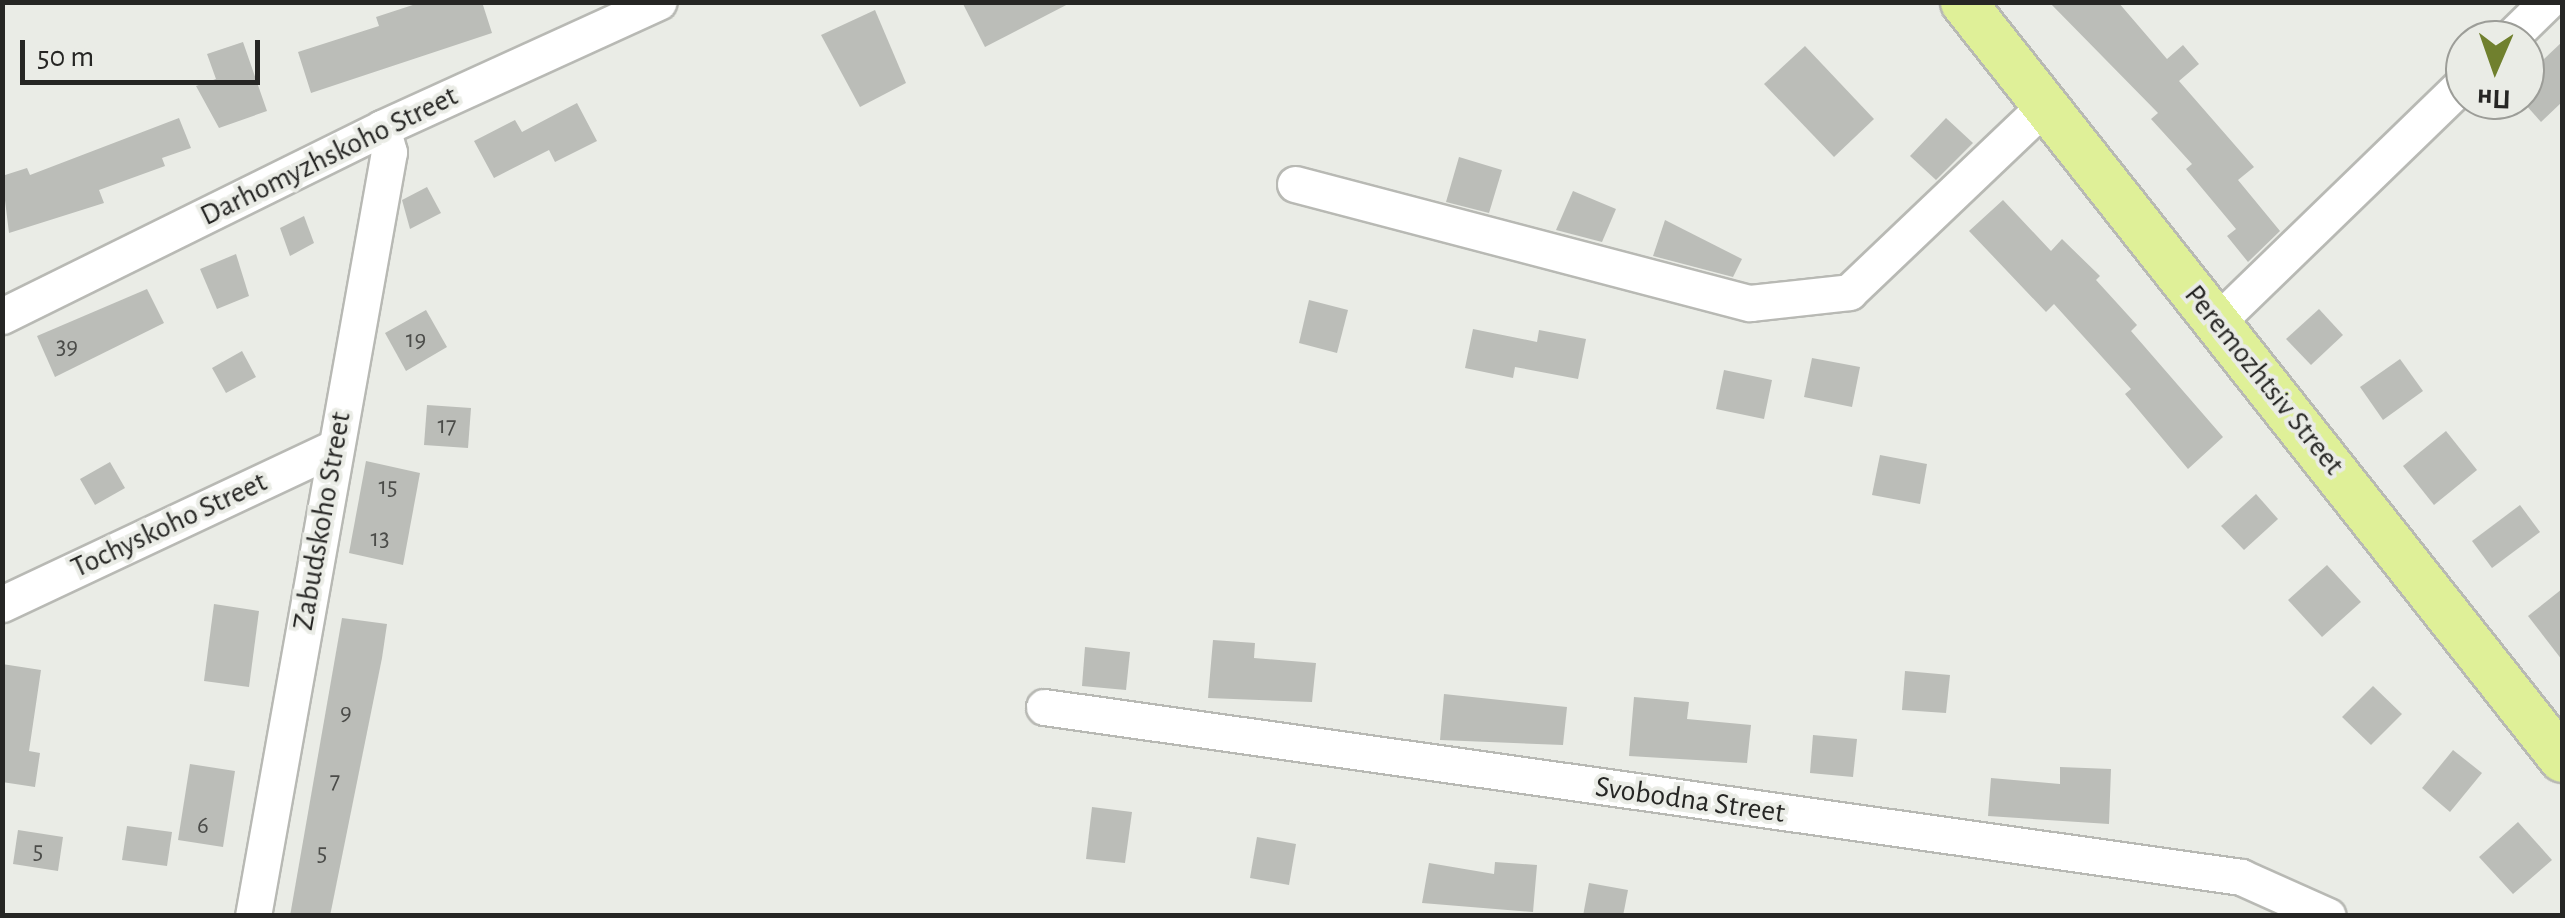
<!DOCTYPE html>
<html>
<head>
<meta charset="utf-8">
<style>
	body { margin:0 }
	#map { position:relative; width:2565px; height:918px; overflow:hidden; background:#eaece6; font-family:"Alegreya Sans",sans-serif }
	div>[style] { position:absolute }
	.building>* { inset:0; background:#bbbdb8 }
	.roads { filter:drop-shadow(2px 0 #b8b9b4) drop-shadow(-2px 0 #b8b9b4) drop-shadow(0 2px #b8b9b4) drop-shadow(0 -2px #b8b9b4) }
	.minor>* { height:35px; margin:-17.5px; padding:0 17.5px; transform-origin:17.5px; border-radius:17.5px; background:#fff }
	.major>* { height:45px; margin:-22.5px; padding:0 22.5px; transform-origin:22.5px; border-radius:22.5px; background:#dff098 }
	span { translate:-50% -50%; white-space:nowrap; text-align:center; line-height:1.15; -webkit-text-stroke:8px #eaece6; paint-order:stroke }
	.number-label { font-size:25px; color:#4b4c49 }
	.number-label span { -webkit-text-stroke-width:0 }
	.street-label { font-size:30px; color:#262624 }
	.frame { position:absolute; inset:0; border:5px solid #262624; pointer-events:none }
	.north { position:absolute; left:2445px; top:20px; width:100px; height:100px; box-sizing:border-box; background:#eaece6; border:2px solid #9c9d98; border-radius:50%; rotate:182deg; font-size:28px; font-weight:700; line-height:40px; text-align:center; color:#262624 }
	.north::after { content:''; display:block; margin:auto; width:35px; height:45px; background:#70802e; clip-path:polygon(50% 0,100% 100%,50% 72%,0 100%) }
	.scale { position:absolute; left:20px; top:40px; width:240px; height:45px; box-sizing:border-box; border:5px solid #262624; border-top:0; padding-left:12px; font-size:30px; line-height:35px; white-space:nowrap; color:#262624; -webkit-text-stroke:8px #eaece6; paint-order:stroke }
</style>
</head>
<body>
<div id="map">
	<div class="building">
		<div style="clip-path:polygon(422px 2px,482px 2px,492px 33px,311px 93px,298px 52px,379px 26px,376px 17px)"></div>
		<div style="clip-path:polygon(962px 2px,1072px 2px,985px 47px)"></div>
		<div style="clip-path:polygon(2049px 2px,2118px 2px,2167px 59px,2183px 45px,2199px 64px,2179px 81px,2254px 167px,2238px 180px,2280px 231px,2248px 262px,2227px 236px,2236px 229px,2186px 169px,2192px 164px,2151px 119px,2158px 113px)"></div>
		<div style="clip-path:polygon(875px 10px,906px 83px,860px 107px,821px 35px)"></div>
		<div style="clip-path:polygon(243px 42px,267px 111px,219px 128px,196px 86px,216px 79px,207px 54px)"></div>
		<div style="clip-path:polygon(2562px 42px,2562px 102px,2541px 122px,2525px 104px,2525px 77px)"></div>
		<div style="clip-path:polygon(1805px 46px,1874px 119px,1834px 157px,1764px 84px)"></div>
		<div style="clip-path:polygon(577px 103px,597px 141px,555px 162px,549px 150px,494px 178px,474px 141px,515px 120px,522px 132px)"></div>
		<div style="clip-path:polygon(179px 118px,191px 148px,162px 158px,165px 166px,99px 190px,104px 203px,9px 233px,2px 176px,27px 168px,30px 175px)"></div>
		<div style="clip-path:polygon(1946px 118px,1973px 143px,1936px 180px,1910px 156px)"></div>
		<div style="clip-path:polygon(1459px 157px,1502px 170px,1489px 213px,1446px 202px)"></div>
		<div style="clip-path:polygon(427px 187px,441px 213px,410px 229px,402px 200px)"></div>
		<div style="clip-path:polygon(1573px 191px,1616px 209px,1602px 242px,1556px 230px)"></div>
		<div style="clip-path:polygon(2003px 200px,2051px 251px,2062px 239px,2100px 276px,2096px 280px,2137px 325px,2131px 331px,2223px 437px,2188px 469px,2125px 394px,2131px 389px,2054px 304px,2046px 312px,1969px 231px)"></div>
		<div style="clip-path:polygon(304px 216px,314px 243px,290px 256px,280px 228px)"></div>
		<div style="clip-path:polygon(1665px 220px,1742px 259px,1733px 277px,1653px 256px)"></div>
		<div style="clip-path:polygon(236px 254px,249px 296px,217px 309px,200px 269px)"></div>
		<div style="clip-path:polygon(147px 289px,164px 323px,55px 377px,37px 336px)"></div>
		<div style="clip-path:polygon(1309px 300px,1348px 310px,1337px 353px,1299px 343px)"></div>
		<div style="clip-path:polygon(2319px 309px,2343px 335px,2311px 365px,2286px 339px)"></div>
		<div style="clip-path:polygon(426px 310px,447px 347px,406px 371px,385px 333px)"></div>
		<div style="clip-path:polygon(1473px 329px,1537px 342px,1539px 330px,1586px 339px,1578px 379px,1515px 367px,1513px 378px,1465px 368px)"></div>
		<div style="clip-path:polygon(242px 351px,256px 377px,226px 393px,212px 368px)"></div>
		<div style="clip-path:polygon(1812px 358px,1860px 367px,1852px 407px,1804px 397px)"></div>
		<div style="clip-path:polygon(2400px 359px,2423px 391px,2383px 420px,2360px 387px)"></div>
		<div style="clip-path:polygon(1724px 370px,1772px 380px,1764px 419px,1716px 409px)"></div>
		<div style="clip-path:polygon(427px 405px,471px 408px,468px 448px,424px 445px)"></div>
		<div style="clip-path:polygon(2446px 431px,2477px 470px,2434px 505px,2403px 466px)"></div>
		<div style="clip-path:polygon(1880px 455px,1927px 464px,1920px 504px,1872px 495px)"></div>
		<div style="clip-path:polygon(366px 461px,420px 473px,403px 565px,349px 553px)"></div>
		<div style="clip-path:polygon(110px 462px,125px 488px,95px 505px,80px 479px)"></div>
		<div style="clip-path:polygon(2256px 494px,2278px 519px,2244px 550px,2221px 526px)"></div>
		<div style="clip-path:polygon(2520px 505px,2540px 532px,2492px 568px,2472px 541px)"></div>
		<div style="clip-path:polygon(2327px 565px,2361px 602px,2322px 637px,2288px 600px)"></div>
		<div style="clip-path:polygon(2562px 589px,2562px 660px,2528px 616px)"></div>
		<div style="clip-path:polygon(214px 604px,259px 611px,249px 687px,204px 681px)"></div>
		<div style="clip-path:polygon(342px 618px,387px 624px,382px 658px,330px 916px,290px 916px)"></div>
		<div style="clip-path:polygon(1213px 640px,1255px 643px,1254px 658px,1316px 663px,1312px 702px,1208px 698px)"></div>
		<div style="clip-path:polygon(1085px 647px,1130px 652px,1126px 690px,1082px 686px)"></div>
		<div style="clip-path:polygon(2px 664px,41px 670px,29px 751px,40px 753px,35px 787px,2px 782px)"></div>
		<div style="clip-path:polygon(1905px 671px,1950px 675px,1946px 713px,1902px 710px)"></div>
		<div style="clip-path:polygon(2373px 686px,2402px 714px,2371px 745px,2342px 717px)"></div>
		<div style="clip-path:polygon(1444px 694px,1567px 707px,1563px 745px,1440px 740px)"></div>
		<div style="clip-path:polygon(1634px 697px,1689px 702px,1687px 719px,1751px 725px,1747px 763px,1629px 756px)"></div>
		<div style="clip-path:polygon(1813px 735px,1857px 739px,1853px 777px,1810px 773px)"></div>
		<div style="clip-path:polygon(2453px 750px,2482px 773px,2450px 812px,2422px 788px)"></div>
		<div style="clip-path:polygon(190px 764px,235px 771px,223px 847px,178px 840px)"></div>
		<div style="clip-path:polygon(2060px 767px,2111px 769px,2109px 824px,1988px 816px,1991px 778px,2060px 784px)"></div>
		<div style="clip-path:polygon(1092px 807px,1132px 812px,1125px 863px,1086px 859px)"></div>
		<div style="clip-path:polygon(2518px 822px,2552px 860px,2513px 894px,2479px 857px)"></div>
		<div style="clip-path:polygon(127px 826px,172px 832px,167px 866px,122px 860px)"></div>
		<div style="clip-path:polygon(18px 830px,63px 837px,58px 871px,13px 864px)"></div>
		<div style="clip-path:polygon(1257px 837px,1296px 844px,1289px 885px,1250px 878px)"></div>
		<div style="clip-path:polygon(1495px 862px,1537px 865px,1533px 912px,1422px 903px,1429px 863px,1494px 874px)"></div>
		<div style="clip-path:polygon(1589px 883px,1628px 890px,1623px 916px,1583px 916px)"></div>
	</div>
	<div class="roads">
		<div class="minor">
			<div style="left:2508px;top:40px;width:54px;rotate:-44.3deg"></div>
			<div style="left:1295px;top:184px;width:470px;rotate:14.7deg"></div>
			<div style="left:1750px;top:303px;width:100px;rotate:-6.3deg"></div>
			<div style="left:1849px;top:292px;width:268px;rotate:-43.6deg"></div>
			<div style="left:2px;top:316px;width:424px;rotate:-26.3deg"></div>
			<div style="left:382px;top:128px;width:304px;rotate:-24.5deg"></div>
			<div style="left:2218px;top:321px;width:344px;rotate:-44.1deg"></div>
			<div style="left:2px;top:604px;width:368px;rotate:-25.2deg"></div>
			<div style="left:1044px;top:707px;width:1209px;rotate:8.08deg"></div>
			<div style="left:2241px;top:877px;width:95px;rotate:24.1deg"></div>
			<div style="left:253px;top:916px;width:776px;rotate:-79.91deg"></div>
			<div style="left:389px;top:152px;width:25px;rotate:-106deg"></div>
		</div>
		<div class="major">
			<div style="left:1963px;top:2px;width:965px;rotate:51.65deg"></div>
		</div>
	</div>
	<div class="number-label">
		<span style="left:416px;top:340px">19</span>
		<span style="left:67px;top:347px">39</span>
		<span style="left:447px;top:426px">17</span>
		<span style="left:388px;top:487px">15</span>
		<span style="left:380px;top:539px">13</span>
		<span style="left:346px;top:713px">9</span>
		<span style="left:335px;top:781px">7</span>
		<span style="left:203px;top:826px">6</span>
		<span style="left:38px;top:851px">5</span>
		<span style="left:322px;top:853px">5</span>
	</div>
	<div class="street-label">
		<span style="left:329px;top:156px;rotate:-26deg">Darhomyzhskoho Street</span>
		<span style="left:2264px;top:380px;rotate:51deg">Peremozhtsiv Street</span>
		<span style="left:322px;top:521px;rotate:-80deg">Zabudskoho Street</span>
		<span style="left:169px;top:525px;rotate:-25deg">Tochyskoho Street</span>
		<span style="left:1690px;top:800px;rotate:8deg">Svobodna Street</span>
	</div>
	<div class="frame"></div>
	<div class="north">Пн</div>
	<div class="scale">50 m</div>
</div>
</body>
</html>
